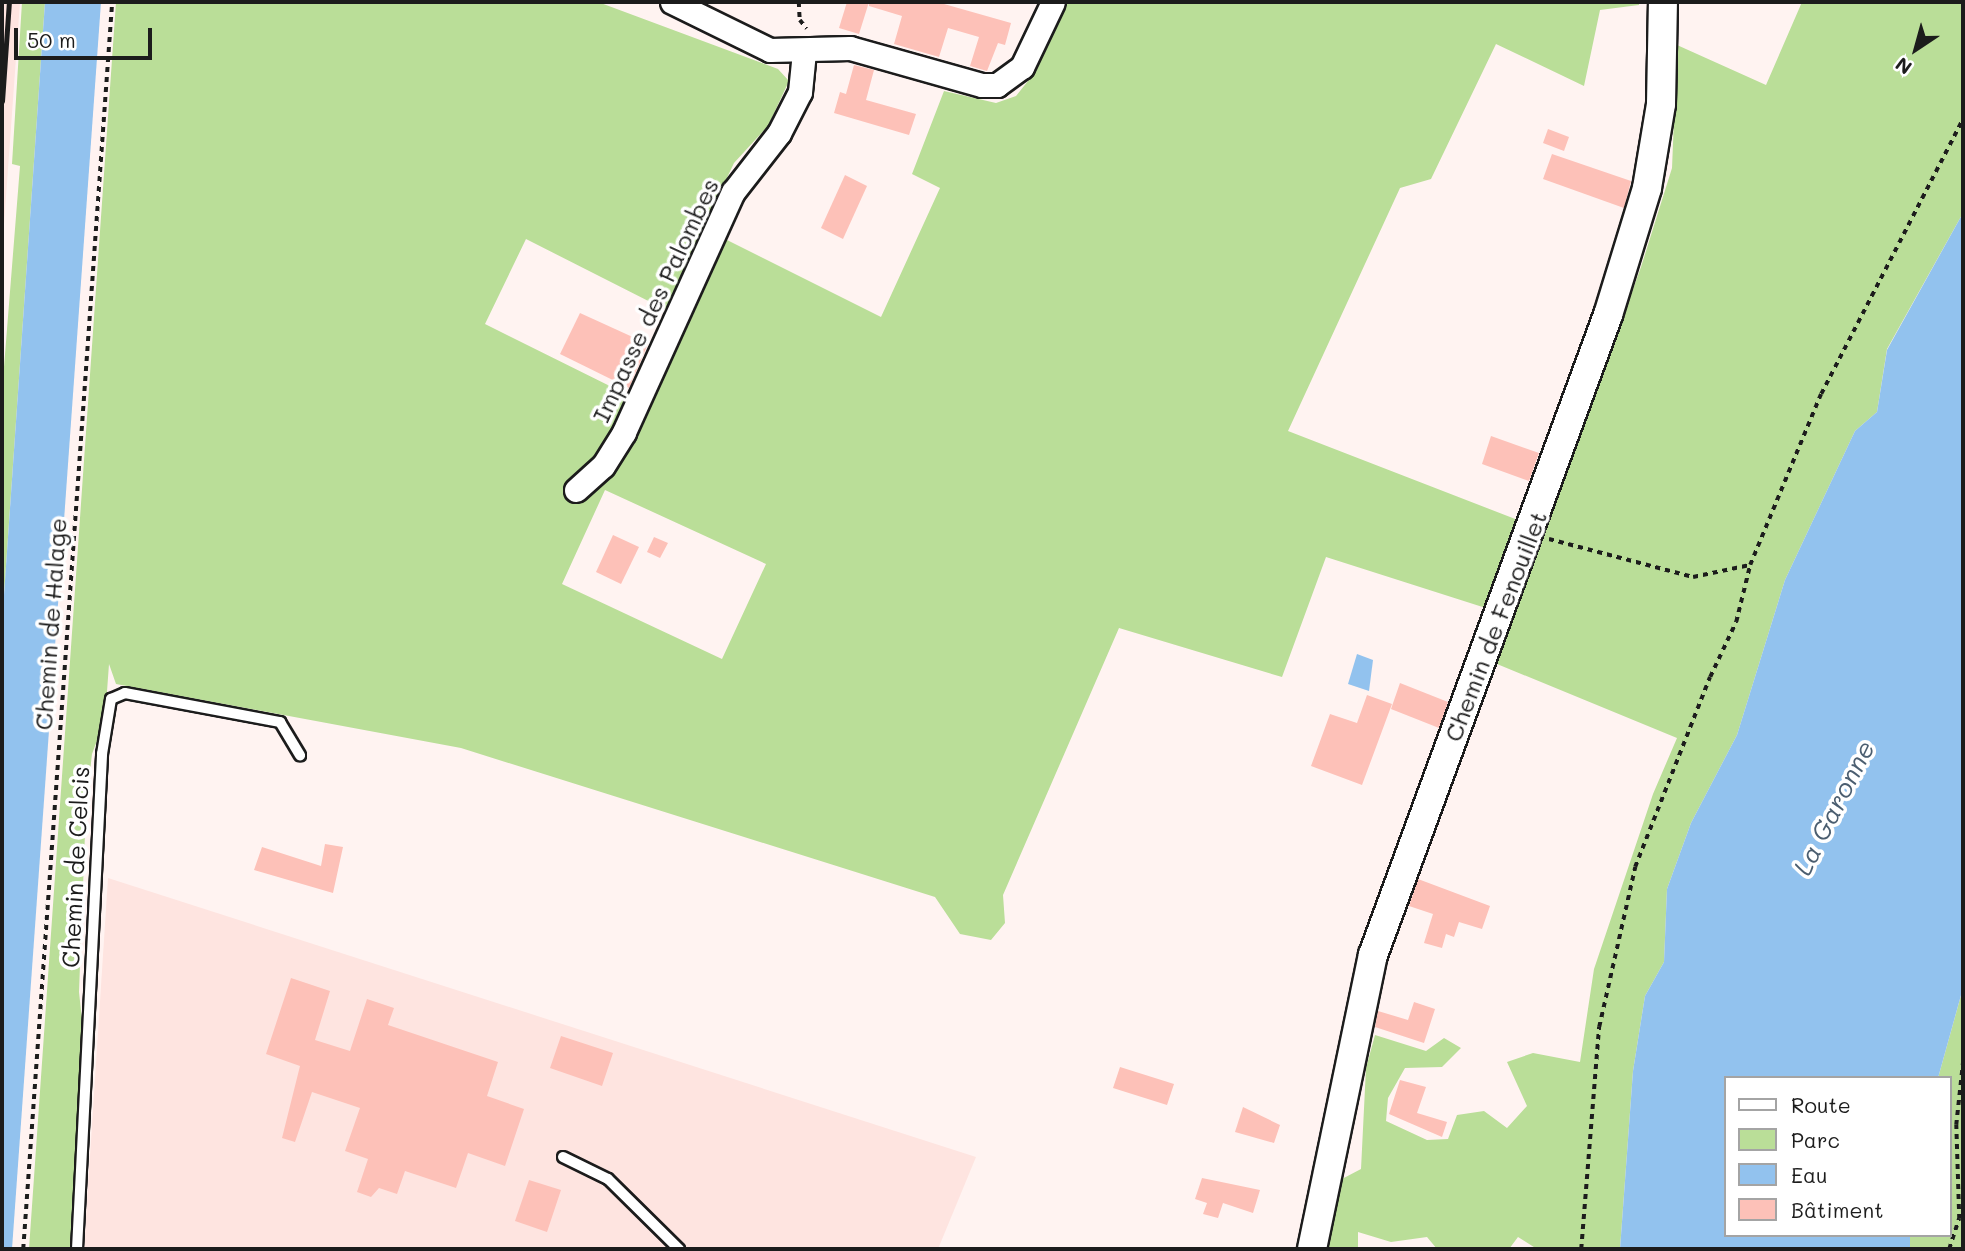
<!DOCTYPE html>
<html>
<head>
<meta charset="utf-8">
<style>
	body { margin:0 }
	#map { position:relative; width:1965px; height:1251px; overflow:hidden; background:#fff3f1; font-family:Mali,sans-serif }
	div>[style] { position:absolute }
	.built>* { inset:0; background:#fee4e0 }
	.green>* { inset:0; background:#bade98 }
	.water>* { inset:0; background:#92c2ee }
	.building>* { inset:0; background:#fdc1b8 }
	.path>* { height:3.5px; margin-top:-1.75px; transform-origin:0; background:repeating-linear-gradient(90deg,#1c1c1c 0 5px,transparent 0 10px) }
	.roads { filter:drop-shadow(2px 0 #1c1c1c) drop-shadow(-2px 0 #1c1c1c) drop-shadow(0 2px #1c1c1c) drop-shadow(0 -2px #1c1c1c) }
	.service>* { height:10px; margin:-5px; padding:0 5px; transform-origin:5px; border-radius:5px; background:#fff }
	.minor>* { height:23px; margin:-11.5px; padding:0 11.5px; transform-origin:11.5px; border-radius:11.5px; background:#fff }
	.tertiary>* { height:28px; margin:-14px; padding:0 14px; transform-origin:14px; border-radius:14px; background:#fff }
	.rail>* { height:5px; margin:-2.5px; padding:0 2.5px; transform-origin:2.5px; border-radius:2.5px; background:#1c1c1c }
	span { translate:-50% -50%; white-space:nowrap; text-align:center; line-height:1.15; -webkit-text-stroke:7px #fff; paint-order:stroke }
	.street-label { font-size:24px; color:#1c1c1c }
	.water-label { font-size:26px; color:#4b5e70; font-style:italic }
	.frame { position:absolute; inset:0; border:4px solid #1c1c1c; pointer-events:none }
	.legend { position:absolute; left:1724px; top:1076px; width:228px; height:161px; box-sizing:border-box; background:#fff; border:2px solid #a4a4a4; margin:0; padding:9px 12px; list-style:none; font-size:21px; color:#1c1c1c }
	.legend li { display:flex; align-items:center; gap:14px; height:35px }
	.legend b { width:35px; border:2px solid #a4a4a4 }
	.north { position:absolute; left:1881px; top:14px; width:70px; height:70px; -webkit-text-stroke:5px #fff; paint-order:stroke; rotate:216deg; font-size:19px; font-weight:700; line-height:28px; text-align:center; color:#1c1c1c }
	.north::after { content:''; display:block; margin:auto; width:24px; height:32px; background:#1c1c1c; clip-path:polygon(50% 0,100% 100%,50% 72%,0 100%) }
	.scale { position:absolute; left:14px; top:28px; width:138px; height:32px; box-sizing:border-box; border:4px solid #1c1c1c; border-top:0; padding-left:9px; font-size:21px; line-height:24px; white-space:nowrap; color:#1c1c1c; -webkit-text-stroke:5px #fff; paint-order:stroke }
</style>
</head>
<body>
<div id="map">
	<div class="built">
		<div style="clip-path:polygon(2px 2px,20px 2px,2px 252px)"></div>
		<div style="clip-path:polygon(108px 878px,976px 1157px,938px 1249px,84px 1249px)"></div>
	</div>
	<div class="green">
		<div style="clip-path:polygon(22px 2px,45px 2px,2px 624px,2px 392px,20px 166px,12px 164px)"></div>
		<div style="clip-path:polygon(evenodd,116px 2px,598px 2px,778px 69px,789px 81px,768px 126px,734px 163px,703px 228px,881px 317px,940px 188px,912px 174px,944px 91px,996px 103px,1016px 96px,1032px 76px,1068px 2px,1639px 2px,1639px 5px,1600px 10px,1584px 86px,1496px 44px,1431px 179px,1400px 188px,1288px 431px,1523px 522px,1492px 610px,1326px 557px,1282px 677px,1119px 628px,1003px 895px,1005px 923px,991px 940px,960px 934px,935px 897px,461px 748px,116px 684px,109px 664px,105px 719px,92px 754px,86px 807px,79px 992px,84px 1038px,70px 1249px,29px 1249px,116px 2px,526px 239px,674px 314px,634px 398px,485px 324px,526px 239px,116px 2px,605px 490px,766px 564px,722px 659px,562px 584px,605px 490px)"></div>
		<div style="clip-path:polygon(1802px 2px,1963px 2px,1963px 213px,1887px 349px,1877px 412px,1855px 431px,1785px 580px,1737px 735px,1691px 823px,1667px 889px,1664px 962px,1645px 996px,1633px 1071px,1620px 1249px,1537px 1249px,1518px 1237px,1509px 1249px,1437px 1249px,1427px 1237px,1391px 1242px,1358px 1232px,1358px 1249px,1327px 1249px,1340px 1180px,1361px 1169px,1366px 1068px,1375px 1035px,1426px 1051px,1444px 1038px,1461px 1048px,1442px 1067px,1405px 1068px,1388px 1098px,1386px 1121px,1427px 1140px,1448px 1139px,1457px 1115px,1484px 1111px,1507px 1128px,1527px 1106px,1507px 1062px,1533px 1053px,1580px 1062px,1594px 969px,1653px 794px,1677px 738px,1497px 664px,1641px 267px,1672px 168px,1677px 45px,1766px 85px)"></div>
		<div style="clip-path:polygon(1963px 988px,1963px 1249px,1910px 1249px,1910px 1235px,1949px 1235px,1949px 1078px,1938px 1078px)"></div>
	</div>
	<div class="water">
		<div style="clip-path:polygon(45px 2px,101px 2px,12px 1249px,2px 1249px,2px 624px)"></div>
		<div style="clip-path:polygon(1963px 213px,1963px 988px,1938px 1078px,1725px 1078px,1725px 1235px,1910px 1235px,1910px 1249px,1620px 1249px,1633px 1071px,1645px 996px,1664px 962px,1667px 889px,1691px 823px,1737px 735px,1785px 580px,1855px 431px,1877px 412px,1887px 350px)"></div>
		<div style="clip-path:polygon(1357px 654px,1373px 660px,1369px 691px,1348px 684px)"></div>
	</div>
	<div class="building">
		<div style="clip-path:polygon(847px 2px,869px 2px,859px 34px,839px 28px)"></div>
		<div style="clip-path:polygon(869px 2px,937px 2px,1011px 23px,1005px 45px,998px 43px,987px 71px,970px 66px,979px 37px,948px 28px,939px 57px,894px 44px,902px 16px,869px 6px)"></div>
		<div style="clip-path:polygon(854px 65px,874px 70px,866px 100px,916px 114px,909px 135px,834px 113px,840px 92px,846px 94px)"></div>
		<div style="clip-path:polygon(1548px 129px,1569px 137px,1564px 151px,1543px 143px)"></div>
		<div style="clip-path:polygon(1552px 154px,1631px 181px,1624px 208px,1543px 179px)"></div>
		<div style="clip-path:polygon(845px 175px,867px 186px,843px 239px,821px 228px)"></div>
		<div style="clip-path:polygon(580px 313px,648px 344px,629px 388px,560px 354px)"></div>
		<div style="clip-path:polygon(1491px 436px,1539px 453px,1529px 481px,1482px 464px)"></div>
		<div style="clip-path:polygon(613px 535px,639px 547px,621px 584px,596px 572px)"></div>
		<div style="clip-path:polygon(654px 537px,668px 543px,660px 558px,647px 552px)"></div>
		<div style="clip-path:polygon(1400px 683px,1448px 702px,1439px 728px,1391px 709px)"></div>
		<div style="clip-path:polygon(1367px 695px,1392px 704px,1362px 785px,1311px 766px,1330px 714px,1357px 723px)"></div>
		<div style="clip-path:polygon(325px 844px,343px 847px,333px 893px,254px 870px,262px 847px,321px 866px)"></div>
		<div style="clip-path:polygon(1418px 879px,1490px 906px,1482px 929px,1459px 922px,1454px 937px,1446px 934px,1442px 948px,1424px 943px,1433px 914px,1409px 906px)"></div>
		<div style="clip-path:polygon(291px 978px,330px 991px,315px 1040px,350px 1051px,367px 999px,394px 1008px,388px 1025px,498px 1062px,487px 1096px,524px 1109px,505px 1166px,468px 1153px,456px 1188px,405px 1171px,397px 1194px,379px 1188px,371px 1197px,357px 1192px,368px 1159px,345px 1151px,360px 1108px,312px 1092px,295px 1142px,282px 1138px,300px 1066px,266px 1054px)"></div>
		<div style="clip-path:polygon(1414px 1002px,1435px 1009px,1424px 1043px,1375px 1027px,1378px 1011px,1408px 1020px)"></div>
		<div style="clip-path:polygon(561px 1036px,613px 1053px,602px 1086px,550px 1068px)"></div>
		<div style="clip-path:polygon(1120px 1067px,1174px 1084px,1167px 1105px,1113px 1088px)"></div>
		<div style="clip-path:polygon(1400px 1080px,1426px 1087px,1417px 1113px,1447px 1122px,1442px 1137px,1389px 1114px)"></div>
		<div style="clip-path:polygon(1243px 1107px,1280px 1125px,1274px 1143px,1235px 1132px)"></div>
		<div style="clip-path:polygon(1202px 1178px,1260px 1190px,1253px 1213px,1223px 1203px,1218px 1218px,1203px 1214px,1207px 1203px,1195px 1199px)"></div>
		<div style="clip-path:polygon(529px 1180px,561px 1190px,547px 1232px,515px 1221px)"></div>
	</div>
	<div class="path">
		<div style="left:799px;top:2px;width:18px;rotate:87deg"></div>
		<div style="left:800px;top:20px;width:11px;rotate:52deg"></div>
		<div style="left:1549px;top:539px;width:149px;rotate:14.8deg"></div>
		<div style="left:1693px;top:577px;width:58px;rotate:-11.9deg"></div>
		<div style="left:23px;top:1249px;width:1250px;rotate:-85.92deg"></div>
		<div style="left:1581px;top:1249px;width:223px;rotate:-85.4deg"></div>
		<div style="left:1599px;top:1027px;width:164px;rotate:-77.3deg"></div>
		<div style="left:1635px;top:867px;width:204px;rotate:-68.5deg"></div>
		<div style="left:1710px;top:677px;width:61px;rotate:-64.7deg"></div>
		<div style="left:1736px;top:622px;width:59px;rotate:-76.2deg"></div>
		<div style="left:1750px;top:565px;width:185px;rotate:-67.5deg"></div>
		<div style="left:1821px;top:394px;width:309px;rotate:-62.7deg"></div>
		<div style="left:1949px;top:1249px;width:32px;rotate:-72deg"></div>
		<div style="left:1959px;top:1219px;width:94px;rotate:-91.8deg"></div>
		<div style="left:1956px;top:1125px;width:64px;rotate:-83.8deg"></div>
	</div>
	<div class="roads">
		<div class="service">
			<div style="left:563px;top:1157px;width:50px;rotate:26.1deg"></div>
			<div style="left:608px;top:1179px;width:100px;rotate:44.6deg"></div>
			<div style="left:77px;top:1249px;width:496px;rotate:-87.1deg"></div>
			<div style="left:102px;top:754px;width:56px;rotate:-80.7deg"></div>
			<div style="left:111px;top:699px;width:15px;rotate:-23deg"></div>
			<div style="left:125px;top:693px;width:158px;rotate:10.6deg"></div>
			<div style="left:280px;top:722px;width:39px;rotate:59deg"></div>
		</div>
		<div class="minor">
			<div style="left:672px;top:2px;width:109px;rotate:26.1deg"></div>
			<div style="left:770px;top:50px;width:80px;rotate:-1.4deg"></div>
			<div style="left:850px;top:48px;width:137px;rotate:15.7deg"></div>
			<div style="left:982px;top:85px;width:15px"></div>
			<div style="left:997px;top:85px;width:31px;rotate:-36deg"></div>
			<div style="left:1022px;top:67px;width:72px;rotate:-64.5deg"></div>
			<div style="left:576px;top:490px;width:36px;rotate:-42deg"></div>
			<div style="left:603px;top:466px;width:40px;rotate:-58deg"></div>
			<div style="left:624px;top:432px;width:264px;rotate:-65.6deg"></div>
			<div style="left:733px;top:192px;width:75px;rotate:-52.1deg"></div>
			<div style="left:779px;top:133px;width:46px;rotate:-62.9deg"></div>
			<div style="left:800px;top:92px;width:40px;rotate:-84.3deg"></div>
		</div>
		<div class="tertiary">
			<div style="left:1312px;top:1249px;width:300px;rotate:-78.3deg"></div>
			<div style="left:1373px;top:955px;width:682px;rotate:-69.84deg"></div>
			<div style="left:1608px;top:315px;width:133px;rotate:-72.9deg"></div>
			<div style="left:1647px;top:188px;width:85px;rotate:-80.5deg"></div>
			<div style="left:1661px;top:104px;width:102px;rotate:-88.9deg"></div>
		</div>
	</div>
	<div class="rail">
		<div style="left:2px;top:101px;width:99px;rotate:-86deg"></div>
	</div>
	<div class="street-label">
		<span style="left:655px;top:300px;rotate:-65deg">Impasse des Palombes</span>
		<span style="left:50px;top:624px;rotate:-86deg">Chemin de Halage</span>
		<span style="left:1495px;top:626px;rotate:-69deg">Chemin de Fenouillet</span>
		<span style="left:75px;top:867px;rotate:-87deg">Chemin de Celcis</span>
	</div>
	<div class="water-label">
		<span style="left:1834px;top:808px;rotate:-63deg">La Garonne</span>
	</div>
	<div class="frame"></div>
	<ul class="legend">
	<li><b style="height:9px;background:#fff"></b>Route</li>
	<li><b style="height:19px;background:#bade98"></b>Parc</li>
	<li><b style="height:19px;background:#92c2ee"></b>Eau</li>
	<li><b style="height:19px;background:#fdc1b8"></b>Bâtiment</li>
	</ul>
	<div class="north">N</div>
	<div class="scale">50 m</div>
</div>
</body>
</html>
